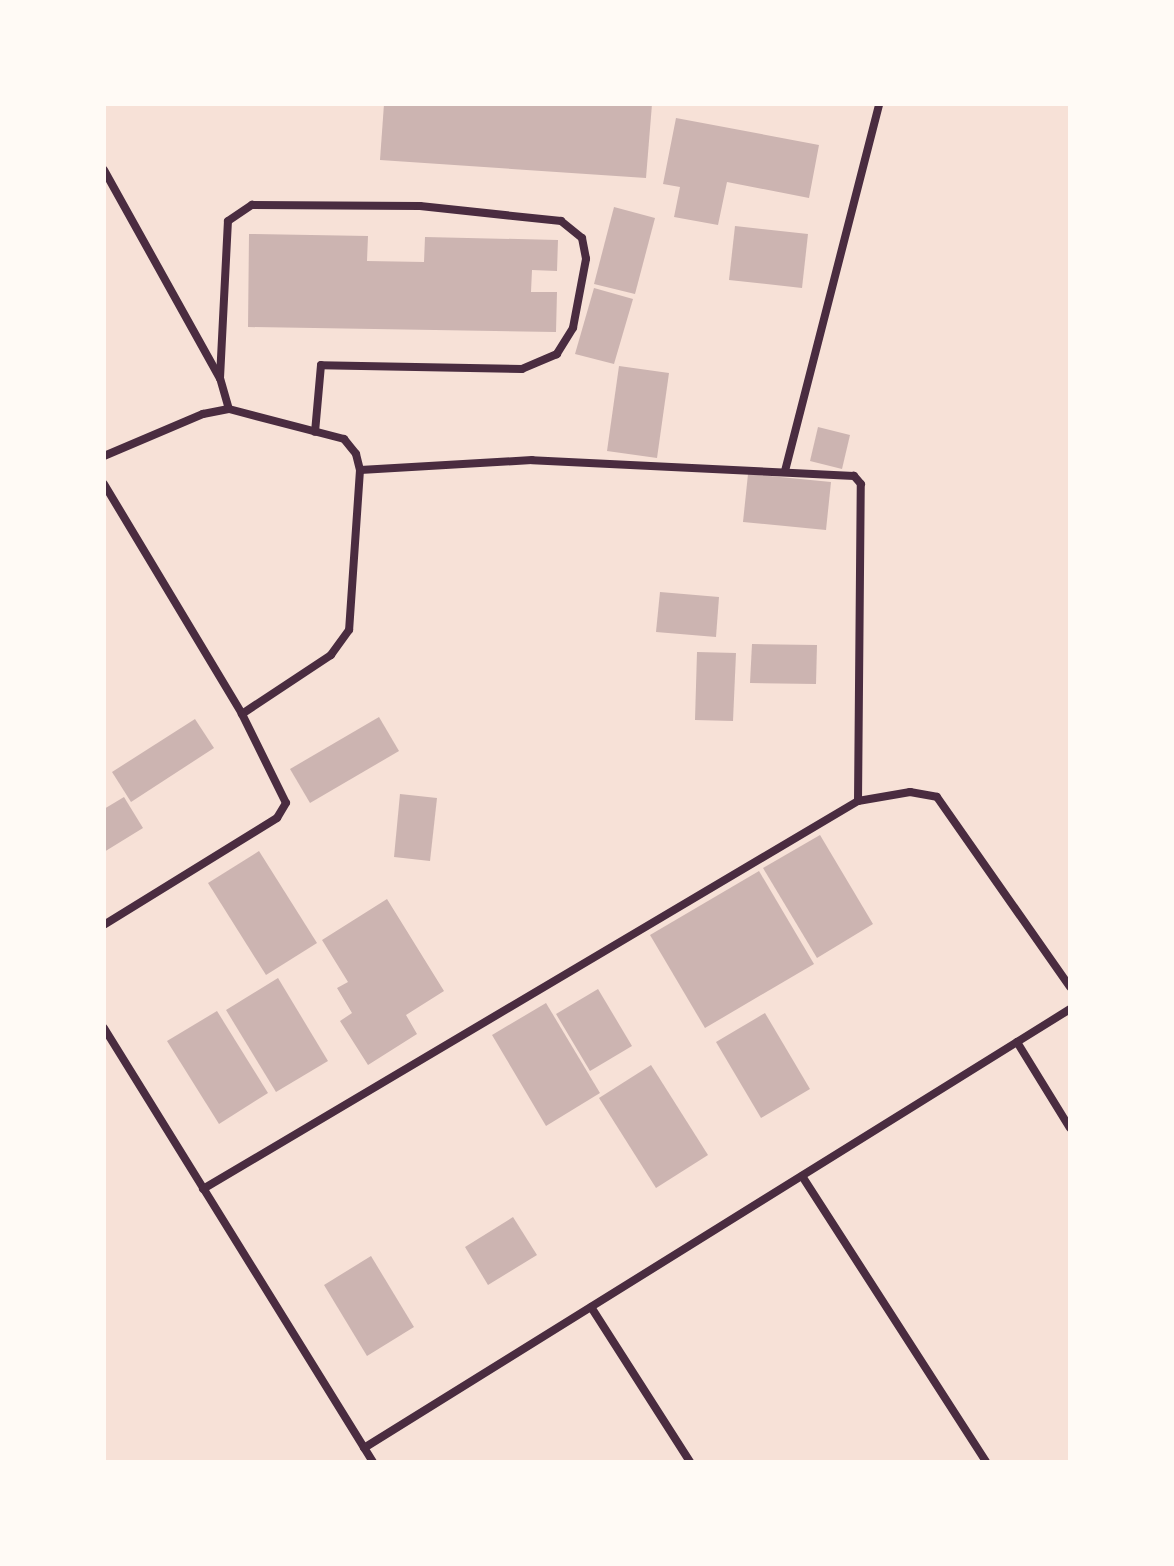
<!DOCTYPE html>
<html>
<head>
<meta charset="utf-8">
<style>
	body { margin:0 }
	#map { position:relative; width:1174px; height:1566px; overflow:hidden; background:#f7e1d7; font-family:"Fira Sans Condensed",sans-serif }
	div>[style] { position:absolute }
	.building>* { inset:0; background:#ccb4b1 }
	.minor>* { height:8px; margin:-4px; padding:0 4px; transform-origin:4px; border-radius:4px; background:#4a2c40 }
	span { translate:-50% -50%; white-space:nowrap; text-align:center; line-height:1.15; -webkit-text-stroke:8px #fffaf5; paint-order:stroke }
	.frame { position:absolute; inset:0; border:106px solid #fffaf5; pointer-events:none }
</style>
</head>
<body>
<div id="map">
	<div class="building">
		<div style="clip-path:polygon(384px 104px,652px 104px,646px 178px,380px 160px)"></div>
		<div style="clip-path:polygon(676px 118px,819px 145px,809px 198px,727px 182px,718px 225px,674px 217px,680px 187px,663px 184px)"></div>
		<div style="clip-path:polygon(614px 207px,655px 218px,635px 294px,594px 284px)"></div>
		<div style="clip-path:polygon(735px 226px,808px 234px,802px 288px,729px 280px)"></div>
		<div style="clip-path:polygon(249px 234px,368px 236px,367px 261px,424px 262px,425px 237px,558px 240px,557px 271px,532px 270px,531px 292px,557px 292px,556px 332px,248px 327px)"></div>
		<div style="clip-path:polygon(594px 288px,633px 299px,614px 364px,575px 354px)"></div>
		<div style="clip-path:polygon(619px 366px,669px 373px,657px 458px,607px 451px)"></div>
		<div style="clip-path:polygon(818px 427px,850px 435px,842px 469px,810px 461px)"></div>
		<div style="clip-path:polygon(748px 474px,831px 482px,826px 530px,743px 522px)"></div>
		<div style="clip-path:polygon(660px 592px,719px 597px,716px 637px,656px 632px)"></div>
		<div style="clip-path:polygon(752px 644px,817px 645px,816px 684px,750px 683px)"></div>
		<div style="clip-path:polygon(697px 652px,736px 653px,733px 721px,695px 720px)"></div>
		<div style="clip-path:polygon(379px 717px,399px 751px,310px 803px,290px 769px)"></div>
		<div style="clip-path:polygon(195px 719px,214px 748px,131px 802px,112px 772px)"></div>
		<div style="clip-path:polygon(400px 794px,437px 798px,430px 861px,394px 857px)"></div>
		<div style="clip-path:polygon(124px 797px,143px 828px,104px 852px,104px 809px)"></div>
		<div style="clip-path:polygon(820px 835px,873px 924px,817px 958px,763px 868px)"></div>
		<div style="clip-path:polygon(259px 851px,317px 943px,266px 975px,208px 883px)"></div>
		<div style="clip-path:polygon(759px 871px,814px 964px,705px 1028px,650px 935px)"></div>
		<div style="clip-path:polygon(387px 899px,444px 991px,406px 1015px,417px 1034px,368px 1065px,340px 1021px,352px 1013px,337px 988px,348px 982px,322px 940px)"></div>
		<div style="clip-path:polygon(278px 978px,328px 1061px,276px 1092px,226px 1010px)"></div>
		<div style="clip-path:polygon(598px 989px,632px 1046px,590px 1071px,556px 1014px)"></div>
		<div style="clip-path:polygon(546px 1003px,600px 1093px,546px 1126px,492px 1035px)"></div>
		<div style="clip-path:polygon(217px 1011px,268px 1093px,219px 1124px,167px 1041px)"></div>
		<div style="clip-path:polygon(765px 1013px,810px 1089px,761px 1118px,716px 1042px)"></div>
		<div style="clip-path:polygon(651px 1065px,708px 1155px,656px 1188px,599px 1098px)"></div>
		<div style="clip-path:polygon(513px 1217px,537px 1255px,488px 1285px,465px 1247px)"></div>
		<div style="clip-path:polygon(371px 1256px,414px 1327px,367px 1356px,324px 1285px)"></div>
	</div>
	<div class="minor">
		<div style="left:104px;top:170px;width:238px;rotate:60.9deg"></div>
		<div style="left:220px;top:378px;width:32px;rotate:74deg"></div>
		<div style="left:220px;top:378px;width:157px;rotate:-87.1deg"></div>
		<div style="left:228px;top:221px;width:29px;rotate:-34deg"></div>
		<div style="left:252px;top:205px;width:168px;rotate:0.3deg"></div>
		<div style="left:420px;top:206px;width:142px;rotate:6.1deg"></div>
		<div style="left:561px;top:221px;width:27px;rotate:39deg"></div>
		<div style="left:582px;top:238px;width:21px;rotate:79deg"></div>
		<div style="left:586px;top:259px;width:70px;rotate:100.7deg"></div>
		<div style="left:573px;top:328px;width:31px;rotate:122deg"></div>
		<div style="left:557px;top:354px;width:38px;rotate:157deg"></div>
		<div style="left:522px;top:369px;width:201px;rotate:-178.9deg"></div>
		<div style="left:321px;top:365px;width:67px;rotate:95.1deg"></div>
		<div style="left:104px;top:456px;width:108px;rotate:-23deg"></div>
		<div style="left:203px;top:414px;width:26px;rotate:-11deg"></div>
		<div style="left:229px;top:409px;width:119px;rotate:14.6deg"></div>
		<div style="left:344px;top:439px;width:19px;rotate:51deg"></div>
		<div style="left:356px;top:454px;width:16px;rotate:76deg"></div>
		<div style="left:360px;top:470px;width:160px;rotate:93.9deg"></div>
		<div style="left:349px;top:630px;width:31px;rotate:126deg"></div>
		<div style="left:331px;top:655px;width:107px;rotate:146.5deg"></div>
		<div style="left:785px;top:471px;width:379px;rotate:-75.6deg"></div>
		<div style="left:104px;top:484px;width:268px;rotate:59deg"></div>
		<div style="left:242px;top:714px;width:99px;rotate:63.7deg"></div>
		<div style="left:286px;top:803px;width:17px;rotate:121deg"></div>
		<div style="left:277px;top:818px;width:203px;rotate:148.3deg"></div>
		<div style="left:858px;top:801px;width:53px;rotate:-9.8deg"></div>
		<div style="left:910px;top:792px;width:27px;rotate:10deg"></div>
		<div style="left:937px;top:797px;width:232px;rotate:55deg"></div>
		<div style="left:104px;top:1028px;width:511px;rotate:58.21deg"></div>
		<div style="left:1017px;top:1042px;width:101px;rotate:58.4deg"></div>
		<div style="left:802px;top:1176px;width:340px;rotate:57.2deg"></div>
		<div style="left:203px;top:1189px;width:761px;rotate:-30.64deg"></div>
		<div style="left:858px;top:801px;width:317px;rotate:-89.5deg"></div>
		<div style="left:861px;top:484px;width:11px;rotate:-131deg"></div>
		<div style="left:854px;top:476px;width:322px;rotate:-177.2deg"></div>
		<div style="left:532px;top:460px;width:172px;rotate:176.7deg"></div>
		<div style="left:591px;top:1307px;width:184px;rotate:57.4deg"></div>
		<div style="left:364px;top:1448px;width:831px;rotate:-31.87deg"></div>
	</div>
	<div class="frame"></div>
</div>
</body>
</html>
